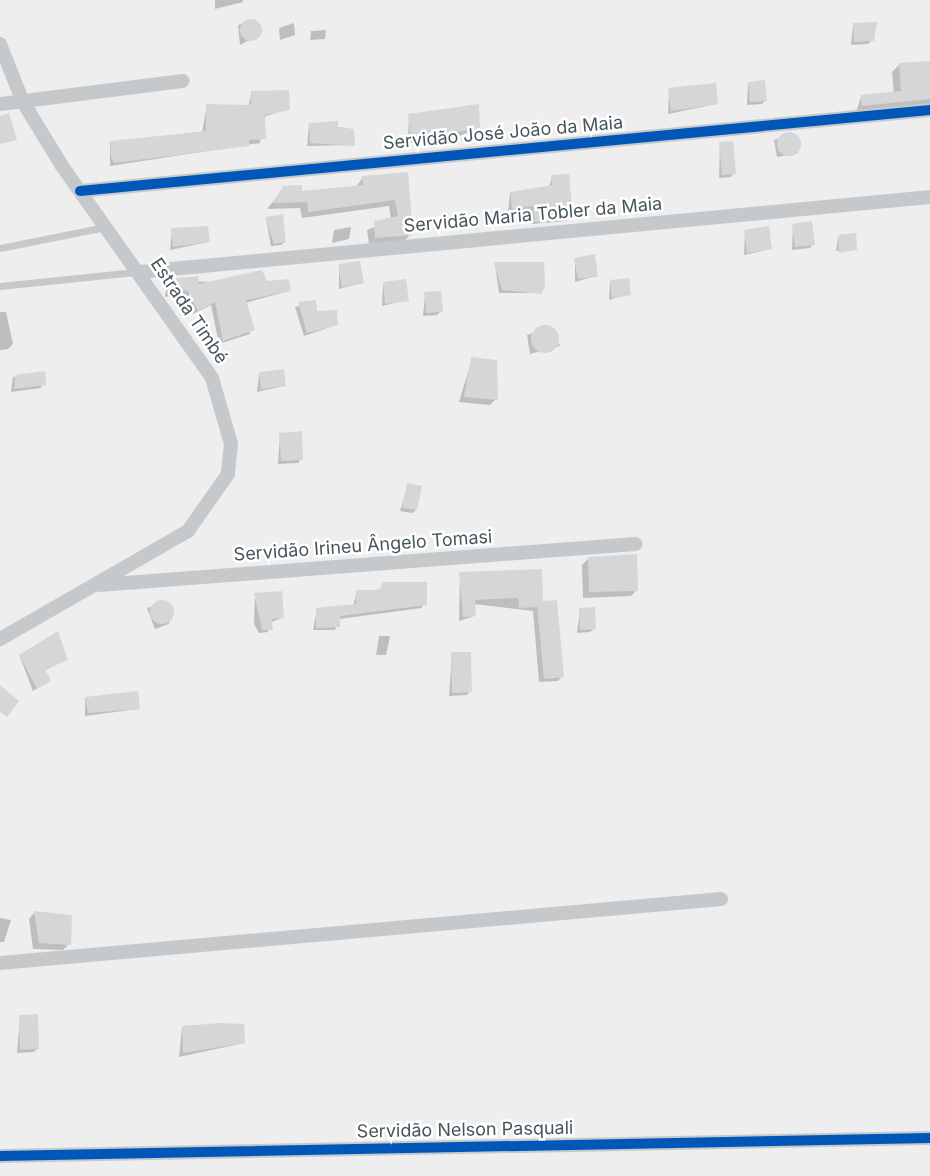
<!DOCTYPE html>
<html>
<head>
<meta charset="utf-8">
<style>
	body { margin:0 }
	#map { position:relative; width:930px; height:1176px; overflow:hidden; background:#efeeee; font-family:Inter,sans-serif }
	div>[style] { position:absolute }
	.shadow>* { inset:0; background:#0003 }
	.building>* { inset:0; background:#d5d6d7 }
	.round { border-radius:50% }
	.service>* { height:7px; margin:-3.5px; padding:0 3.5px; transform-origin:3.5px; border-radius:3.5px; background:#c6c9cb }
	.minor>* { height:14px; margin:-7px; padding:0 7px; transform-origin:7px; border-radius:7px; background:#c6c9cb }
	.cycleway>* { height:10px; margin:-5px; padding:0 5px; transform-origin:5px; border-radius:5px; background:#0057b8 }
	span { translate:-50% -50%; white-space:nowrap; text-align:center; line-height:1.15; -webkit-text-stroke:5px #fff; paint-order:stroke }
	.street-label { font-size:18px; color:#46555b }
</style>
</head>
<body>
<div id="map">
	<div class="shadow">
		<div style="clip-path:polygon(215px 0,243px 0,243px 2px,215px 9px)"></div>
		<div style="clip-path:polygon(254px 20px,261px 34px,240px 45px,238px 25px)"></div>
		<div style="clip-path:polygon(294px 23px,295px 35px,280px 40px,279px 28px)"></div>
		<div style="clip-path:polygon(853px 25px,872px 40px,868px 44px,851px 45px)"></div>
		<div style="clip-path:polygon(326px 30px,325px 39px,310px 40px,311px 31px)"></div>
		<div style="clip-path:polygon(930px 62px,930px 105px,856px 112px,861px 97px,894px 94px,892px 72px,899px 65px)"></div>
		<div style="clip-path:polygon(748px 83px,766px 100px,762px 104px,747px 105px)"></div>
		<div style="clip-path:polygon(669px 90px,716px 104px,668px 114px)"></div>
		<div style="clip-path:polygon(252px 92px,288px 109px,263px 117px,260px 143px,110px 166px,110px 142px,202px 133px,207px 105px,248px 107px)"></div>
		<div style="clip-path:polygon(409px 116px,478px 127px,456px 138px,408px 143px)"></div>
		<div style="clip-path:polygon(309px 125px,347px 128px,353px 145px,307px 146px)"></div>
		<div style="clip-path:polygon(796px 134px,798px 153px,777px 157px,774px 140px)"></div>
		<div style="clip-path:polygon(720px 144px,734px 173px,731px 177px,719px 178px)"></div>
		<div style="clip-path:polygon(406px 174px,411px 234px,404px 241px,369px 244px,367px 230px,391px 220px,389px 206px,302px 218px,300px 208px,267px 209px,284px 188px,300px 193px,356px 187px,363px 177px)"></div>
		<div style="clip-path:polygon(552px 177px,567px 221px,532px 224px,530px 209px,508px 212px,510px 193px,549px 187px)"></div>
		<div style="clip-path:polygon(266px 219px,285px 242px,281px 245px,271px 246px)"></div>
		<div style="clip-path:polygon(793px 225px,813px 244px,810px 248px,792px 250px)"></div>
		<div style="clip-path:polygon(351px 227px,349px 239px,332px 243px,334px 230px)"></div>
		<div style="clip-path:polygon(172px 230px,208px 242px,170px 250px)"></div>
		<div style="clip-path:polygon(745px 231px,770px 249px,744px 255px)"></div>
		<div style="clip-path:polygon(838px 237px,856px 249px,836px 251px)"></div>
		<div style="clip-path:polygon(575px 259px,596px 276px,575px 282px)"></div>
		<div style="clip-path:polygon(495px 264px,539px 293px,499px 293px)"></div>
		<div style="clip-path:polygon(339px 266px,362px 283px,339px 289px)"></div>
		<div style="clip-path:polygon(167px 281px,266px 283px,289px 291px,245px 303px,250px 334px,219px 344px,211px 305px,193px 314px,183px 293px,165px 297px)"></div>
		<div style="clip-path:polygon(610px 282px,629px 294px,609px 300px)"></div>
		<div style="clip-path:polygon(383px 284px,407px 300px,382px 306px)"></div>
		<div style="clip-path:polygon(425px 294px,441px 311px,437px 315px,423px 316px)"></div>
		<div style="clip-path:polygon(315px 302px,316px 313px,336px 325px,304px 336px,295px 307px)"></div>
		<div style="clip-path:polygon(0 312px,6px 312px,13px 344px,8px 349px,0 350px)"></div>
		<div style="clip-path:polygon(551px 327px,560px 346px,530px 354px,527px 335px)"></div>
		<div style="clip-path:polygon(472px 359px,496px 399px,490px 405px,459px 402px)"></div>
		<div style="clip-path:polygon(43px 373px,41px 388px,11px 392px,13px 377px)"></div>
		<div style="clip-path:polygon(259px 374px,284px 386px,257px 392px)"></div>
		<div style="clip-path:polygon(280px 435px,301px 459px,298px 463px,278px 464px)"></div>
		<div style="clip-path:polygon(408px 485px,416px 510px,412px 513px,400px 511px)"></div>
		<div style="clip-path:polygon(588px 559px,637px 590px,631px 596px,583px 598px,582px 565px)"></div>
		<div style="clip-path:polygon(460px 574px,542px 603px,562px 676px,558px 681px,539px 682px,533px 611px,474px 604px,474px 616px,459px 621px)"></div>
		<div style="clip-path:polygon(425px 584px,422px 608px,339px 619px,335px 630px,313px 630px,317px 610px,353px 606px,357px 592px)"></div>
		<div style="clip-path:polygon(255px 594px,282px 618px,271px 622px,268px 632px,259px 633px,254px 624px)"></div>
		<div style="clip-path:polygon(169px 602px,169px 624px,155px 629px,147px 608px)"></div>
		<div style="clip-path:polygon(580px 610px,594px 629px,590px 632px,577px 633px)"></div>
		<div style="clip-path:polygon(379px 636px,390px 636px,386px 655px,376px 655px)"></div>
		<div style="clip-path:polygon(452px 654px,470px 691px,467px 695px,449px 696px)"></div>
		<div style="clip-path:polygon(20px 657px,66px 660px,43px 671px,49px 681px,33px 691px)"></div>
		<div style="clip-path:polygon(85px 698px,138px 709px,85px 716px)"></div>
		<div style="clip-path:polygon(34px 913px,69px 944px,63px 950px,33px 949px,29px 919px)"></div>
		<div style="clip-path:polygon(0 918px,11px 920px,4px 942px,0 942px)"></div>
		<div style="clip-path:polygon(20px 1017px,37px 1049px,34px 1052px,17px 1053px)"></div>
		<div style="clip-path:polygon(182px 1028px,244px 1043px,179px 1057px)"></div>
	</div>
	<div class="building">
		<div class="round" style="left:240px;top:19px;width:22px;height:22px"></div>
		<div style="clip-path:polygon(877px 22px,874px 41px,854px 42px,853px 23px)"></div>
		<div style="clip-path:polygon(930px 61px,930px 99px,862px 106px,860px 95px,901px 91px,899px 63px)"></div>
		<div style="clip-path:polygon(765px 80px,767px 101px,750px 102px,748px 82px)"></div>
		<div style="clip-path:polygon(716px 83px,718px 104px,671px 111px,668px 88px)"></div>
		<div style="clip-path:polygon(289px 90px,290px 110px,265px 115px,266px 139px,249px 140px,249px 146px,114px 163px,111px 157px,110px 141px,206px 131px,206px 104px,251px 105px,251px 91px)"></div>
		<div style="clip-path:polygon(479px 104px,480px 128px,411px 140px,408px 114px)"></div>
		<div style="clip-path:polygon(9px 113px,17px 140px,0 144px,0 116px)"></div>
		<div style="clip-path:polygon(338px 121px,338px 127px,354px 129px,355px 146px,310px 143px,309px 123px)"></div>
		<div class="round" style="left:777px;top:132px;width:24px;height:24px"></div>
		<div style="clip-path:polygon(733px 141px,736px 174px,722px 175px,719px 142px)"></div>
		<div style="clip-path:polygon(408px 172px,413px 235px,375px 238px,374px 221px,398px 216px,395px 200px,308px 212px,307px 202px,273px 203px,283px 186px,302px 185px,302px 191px,363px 185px,362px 176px)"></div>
		<div style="clip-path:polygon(569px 174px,573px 218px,535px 222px,533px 206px,512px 209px,510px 192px,552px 185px,551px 175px)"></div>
		<div style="clip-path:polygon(283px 214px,286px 242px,274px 244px,265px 217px)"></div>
		<div style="clip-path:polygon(812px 221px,815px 245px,795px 247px,792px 224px)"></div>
		<div style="clip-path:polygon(208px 226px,210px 242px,173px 247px,171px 228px)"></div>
		<div style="clip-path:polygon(769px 226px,772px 249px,747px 253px,744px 230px)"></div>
		<div style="clip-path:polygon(856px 233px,857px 250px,839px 253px,838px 235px)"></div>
		<div style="clip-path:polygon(595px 254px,598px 277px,578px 279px,574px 258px)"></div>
		<div style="clip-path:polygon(360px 261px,364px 283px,342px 287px,338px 264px)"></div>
		<div style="clip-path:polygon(494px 262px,544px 262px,545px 286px,541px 294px,502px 290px)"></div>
		<div style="clip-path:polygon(262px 270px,267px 281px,289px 279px,291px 291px,246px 300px,255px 330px,223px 341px,215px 302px,198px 311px,187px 290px,169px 293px,167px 279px,198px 276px,199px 284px)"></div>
		<div style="clip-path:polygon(629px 278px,631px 295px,612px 298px,610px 280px)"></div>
		<div style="clip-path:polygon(406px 279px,409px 301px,385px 304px,383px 282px)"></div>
		<div style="clip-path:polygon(441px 291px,443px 312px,426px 313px,424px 292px)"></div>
		<div style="clip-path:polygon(316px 300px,317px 311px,337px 310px,338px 325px,307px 333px,298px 302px)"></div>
		<div class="round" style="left:531px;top:325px;width:28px;height:28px"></div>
		<div style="clip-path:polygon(471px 357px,497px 360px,498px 400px,464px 397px)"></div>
		<div style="clip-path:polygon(284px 369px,286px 386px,261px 389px,259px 372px)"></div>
		<div style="clip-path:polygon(45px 371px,46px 385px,14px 389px,15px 375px)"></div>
		<div style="clip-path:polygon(302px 431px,303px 460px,281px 461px,279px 433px)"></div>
		<div style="clip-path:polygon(407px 483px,422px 486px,417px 510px,402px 508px)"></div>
		<div style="clip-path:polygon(637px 554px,638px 591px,589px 592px,588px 557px)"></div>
		<div style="clip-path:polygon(542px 569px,543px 601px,557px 600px,564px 677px,544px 679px,537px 607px,519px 608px,518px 598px,475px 600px,476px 616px,463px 617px,459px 572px)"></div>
		<div style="clip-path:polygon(383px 582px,427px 582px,427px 605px,340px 616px,340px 627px,316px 628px,316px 608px,356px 604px,356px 590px,379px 590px)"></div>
		<div style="clip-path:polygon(282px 591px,284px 618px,272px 619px,273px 630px,262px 630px,254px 593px)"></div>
		<div class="round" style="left:150px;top:600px;width:24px;height:24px"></div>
		<div style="clip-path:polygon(595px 607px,596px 629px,580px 630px,579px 608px)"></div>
		<div style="clip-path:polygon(58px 631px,68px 660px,45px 669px,51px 681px,37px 689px,19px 655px)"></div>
		<div style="clip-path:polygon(451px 652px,471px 652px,472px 692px,452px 693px)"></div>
		<div style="clip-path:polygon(0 685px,19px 701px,7px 717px,0 712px)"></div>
		<div style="clip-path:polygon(138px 691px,140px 709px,88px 713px,85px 697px)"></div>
		<div style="clip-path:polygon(34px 911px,72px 915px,71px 945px,39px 943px)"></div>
		<div style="clip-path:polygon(38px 1014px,39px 1049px,20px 1050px,19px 1015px)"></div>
		<div style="clip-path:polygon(220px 1023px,244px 1024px,245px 1043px,183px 1053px,182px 1026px)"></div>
	</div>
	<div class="service">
		<div style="left:0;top:248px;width:107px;rotate:-11.3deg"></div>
		<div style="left:0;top:286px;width:136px;rotate:-5.9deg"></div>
	</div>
	<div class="minor">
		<div style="left:0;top:44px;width:62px;rotate:68.4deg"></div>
		<div style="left:23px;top:102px;width:75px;rotate:58.6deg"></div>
		<div style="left:62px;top:166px;width:260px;rotate:54.7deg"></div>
		<div style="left:212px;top:378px;width:69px;rotate:73.9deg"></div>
		<div style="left:231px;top:444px;width:30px;rotate:96deg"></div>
		<div style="left:228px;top:474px;width:70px;rotate:125.1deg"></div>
		<div style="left:188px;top:531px;width:217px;rotate:150.1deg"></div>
		<div style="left:0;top:104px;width:184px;rotate:-7.2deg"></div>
		<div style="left:80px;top:191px;width:854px;rotate:-5.44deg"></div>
		<div style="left:140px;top:272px;width:794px;rotate:-5.42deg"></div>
		<div style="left:99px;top:585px;width:538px;rotate:-4.37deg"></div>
		<div style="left:0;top:963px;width:724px;rotate:-5.07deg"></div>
		<div style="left:0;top:1156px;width:930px;rotate:-1.11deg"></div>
	</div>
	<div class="cycleway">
		<div style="left:80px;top:191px;width:854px;rotate:-5.44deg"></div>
		<div style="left:0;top:1156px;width:930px;rotate:-1.11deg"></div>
	</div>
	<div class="street-label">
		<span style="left:503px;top:133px;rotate:-5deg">Servidão José João da Maia</span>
		<span style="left:533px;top:215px;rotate:-5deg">Servidão Maria Tobler da Maia</span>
		<span style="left:189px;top:311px;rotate:56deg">Estrada Timbé</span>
		<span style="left:363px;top:546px;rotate:-4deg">Servidão Irineu Ângelo Tomasi</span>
		<span style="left:465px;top:1130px;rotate:-1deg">Servidão Nelson Pasquali</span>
	</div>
</div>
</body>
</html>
